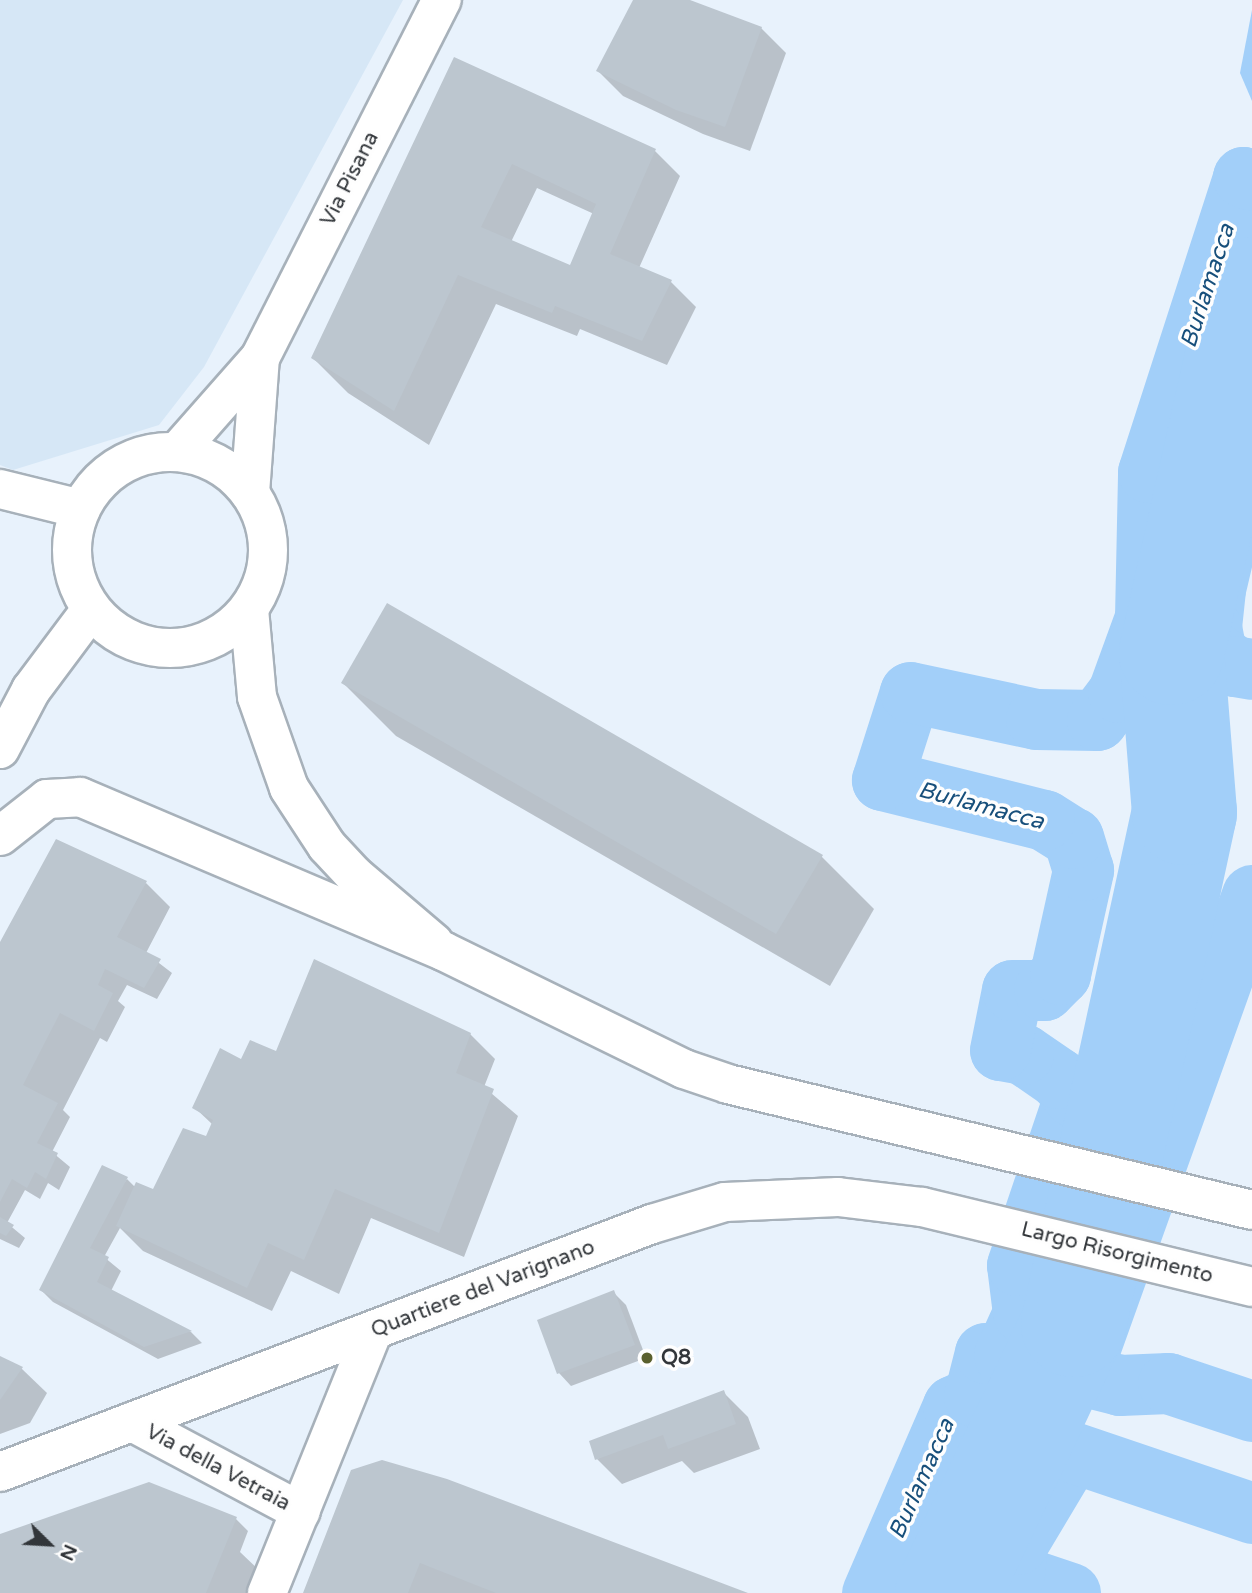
<!DOCTYPE html>
<html>
<head>
<meta charset="utf-8">
<style>
	body { margin:0 }
	#map { position:relative; width:1252px; height:1593px; overflow:hidden; background:#e8f2fc; font-family:"Varela Round",sans-serif }
	div>[style] { position:absolute }
	.built>* { inset:0; background:#d6e7f6 }
	.water>* { inset:0; background:#a2cff9 }
	.shadow>* { inset:0; background:#0003 }
	.canal>* { height:61px; margin:-30.5px; padding:0 30.5px; transform-origin:30.5px; border-radius:30.5px; background:#a2cff9 }
	.river>* { height:105px; margin:-52.5px; padding:0 52.5px; transform-origin:52.5px; border-radius:52.5px; background:#a2cff9 }
	.building>* { inset:0; background:#bcc6cf }
	.roads { filter:drop-shadow(2px 0 #a7b1ba) drop-shadow(-2px 0 #a7b1ba) drop-shadow(0 2px #a7b1ba) drop-shadow(0 -2px #a7b1ba) }
	.minor>* { height:38px; margin:-19px; padding:0 19px; transform-origin:19px; border-radius:19px; background:#fff }
	.minor>.ring { margin:-19px; padding:0; box-sizing:content-box; background:none; border:38px solid #fff; border-radius:50% }
	.major>* { height:38px; margin:-19px; padding:0 19px; transform-origin:19px; border-radius:19px; background:#fff }
	.dots>* { width:19px; height:19px; translate:-50% -50%; box-sizing:border-box; border:4px solid #fefefe; border-radius:50% }
	span { translate:-50% -50%; white-space:nowrap; text-align:center; line-height:1.15; -webkit-text-stroke:7px #fefefe; paint-order:stroke }
	.street-label { font-size:21px; color:#32363a }
	.poi-label { font-size:21px; color:#32363a; font-weight:700 }
	.left { translate:0 -50%; text-align:left }
	.water-label { font-size:23px; color:#174f7b; font-style:italic }
	.north { position:absolute; left:14px; top:1509px; width:70px; height:70px; -webkit-text-stroke:5px #fefefe; paint-order:stroke; rotate:114deg; font-size:19px; font-weight:700; line-height:28px; text-align:center; color:#32363a }
	.north::after { content:''; display:block; margin:auto; width:24px; height:32px; background:#32363a; clip-path:polygon(50% 0,100% 100%,50% 72%,0 100%) }
</style>
</head>
<body>
<div id="map">
	<div class="built">
		<div style="clip-path:polygon(0 0,403px 0,204px 367px,159px 425px,13px 470px,0 465px)"></div>
	</div>
	<div class="water">
		<div style="clip-path:polygon(1252px 10px,1252px 101px,1240px 73px)"></div>
	</div>
	<div class="shadow">
		<div style="clip-path:polygon(635px 0,685px 0,761px 28px,786px 53px,750px 151px,703px 134px,623px 96px,598px 71px)"></div>
		<div style="clip-path:polygon(evenodd,455px 59px,655px 151px,680px 176px,639px 268px,671px 282px,696px 307px,667px 365px,580px 329px,577px 336px,496px 304px,429px 445px,348px 393px,313px 358px,455px 59px,537px 188px,594px 214px,571px 267px,511px 242px,537px 188px)"></div>
		<div style="clip-path:polygon(343px 683px,821px 856px,874px 909px,830px 986px,396px 736px)"></div>
		<div style="clip-path:polygon(146px 883px,170px 907px,146px 953px,172px 973px,157px 999px,127px 985px,118px 1001px,125px 1007px,107px 1042px,100px 1038px,63px 1110px,70px 1117px,52px 1152px,70px 1167px,59px 1190px,48px 1183px,40px 1199px,25px 1190px,7px 1223px,25px 1238px,19px 1248px,0 1239px,0 945px)"></div>
		<div style="clip-path:polygon(470px 1034px,495px 1059px,484px 1087px,518px 1116px,464px 1257px,371px 1218px,339px 1294px,291px 1271px,272px 1311px,143px 1251px,120px 1228px,104px 1257px,121px 1271px,111px 1291px,191px 1332px,202px 1343px,158px 1359px,53px 1302px,41px 1290px,127px 1179px,136px 1188px,154px 1192px,207px 1138px,212px 1124px,194px 1107px,242px 1061px)"></div>
		<div style="clip-path:polygon(613px 1292px,626px 1305px,646px 1358px,571px 1386px,559px 1373px)"></div>
		<div style="clip-path:polygon(0 1358px,22px 1369px,47px 1393px,30px 1423px,0 1434px)"></div>
		<div style="clip-path:polygon(723px 1392px,748px 1417px,760px 1449px,694px 1473px,682px 1461px,622px 1484px,597px 1459px)"></div>
		<div style="clip-path:polygon(352px 1472px,743px 1593px,304px 1593px)"></div>
		<div style="clip-path:polygon(236px 1519px,248px 1531px,240px 1552px,263px 1574px,255px 1593px,0 1593px,0 1536px)"></div>
	</div>
	<div class="canal">
		<div style="left:1252px;top:431px;width:162px;rotate:103.2deg"></div>
		<div style="left:1215px;top:589px;width:38px;rotate:96deg"></div>
		<div style="left:1211px;top:627px;width:26px;rotate:79deg"></div>
		<div style="left:1216px;top:653px;width:22px;rotate:36deg"></div>
		<div style="left:1234px;top:666px;width:18px;rotate:9deg"></div>
		<div style="left:1252px;top:895px;width:510px;rotate:109.71deg"></div>
		<div style="left:1080px;top:1375px;width:41px;rotate:14deg"></div>
		<div style="left:1120px;top:1385px;width:48px;rotate:-2.4deg"></div>
		<div style="left:1168px;top:1383px;width:89px;rotate:18.4deg"></div>
		<div style="left:872px;top:1593px;width:204px;rotate:-66.6deg"></div>
		<div style="left:953px;top:1406px;width:23px;rotate:-25deg"></div>
		<div style="left:974px;top:1396px;width:44px;rotate:-75.7deg"></div>
		<div style="left:985px;top:1353px;width:19px;rotate:6deg"></div>
		<div style="left:1004px;top:1355px;width:46px;rotate:-65.7deg"></div>
		<div style="left:1023px;top:1313px;width:48px;rotate:-97.1deg"></div>
		<div style="left:1017px;top:1265px;width:177px;rotate:-71.3deg"></div>
		<div style="left:1074px;top:1097px;width:25px;rotate:-130deg"></div>
		<div style="left:1058px;top:1078px;width:42px;rotate:-145.6deg"></div>
		<div style="left:1023px;top:1054px;width:23px;rotate:-170deg"></div>
		<div style="left:1000px;top:1050px;width:61px;rotate:-78.7deg"></div>
		<div style="left:1012px;top:990px;width:32px"></div>
		<div style="left:1044px;top:990px;width:23px;rotate:-45deg"></div>
		<div style="left:1060px;top:974px;width:107px;rotate:-77.5deg"></div>
		<div style="left:1083px;top:870px;width:34px;rotate:-107deg"></div>
		<div style="left:1073px;top:838px;width:34px;rotate:-148deg"></div>
		<div style="left:1044px;top:820px;width:167px;rotate:-166.1deg"></div>
		<div style="left:882px;top:780px;width:92px;rotate:-72.3deg"></div>
		<div style="left:910px;top:692px;width:129px;rotate:12.1deg"></div>
		<div style="left:1036px;top:719px;width:61px;rotate:0.9deg"></div>
		<div style="left:1097px;top:720px;width:35px;rotate:-53deg"></div>
		<div style="left:1118px;top:692px;width:79px;rotate:-70deg"></div>
		<div style="left:1145px;top:618px;width:146px;rotate:-88.8deg"></div>
		<div style="left:1148px;top:472px;width:310px;rotate:-72.1deg"></div>
		<div style="left:1243px;top:177px;width:9px;rotate:18deg"></div>
		<div style="left:1070px;top:1593px;width:59px;rotate:-161.3deg"></div>
		<div style="left:1014px;top:1574px;width:30px;rotate:-84deg"></div>
		<div style="left:1017px;top:1544px;width:107px;rotate:-59.1deg"></div>
		<div style="left:1072px;top:1452px;width:190px;rotate:18.7deg"></div>
	</div>
	<div class="river">
		<div style="left:947px;top:1593px;width:297px;rotate:-64.9deg"></div>
		<div style="left:1073px;top:1324px;width:524px;rotate:-77.77deg"></div>
		<div style="left:1184px;top:812px;width:161px;rotate:-94.6deg"></div>
		<div style="left:1171px;top:652px;width:372px;rotate:-77.4deg"></div>
	</div>
	<div class="building">
		<div style="clip-path:polygon(633px 0,690px 0,762px 27px,725px 127px,676px 110px,596px 71px)"></div>
		<div style="clip-path:polygon(evenodd,454px 57px,656px 149px,610px 254px,672px 280px,642px 341px,555px 306px,552px 313px,458px 275px,394px 411px,311px 358px,454px 57px,512px 164px,596px 204px,570px 265px,481px 227px,512px 164px)"></div>
		<div style="clip-path:polygon(387px 603px,823px 855px,776px 934px,341px 683px)"></div>
		<div style="clip-path:polygon(56px 839px,147px 881px,117px 937px,161px 959px,144px 988px,105px 969px,98px 985px,113px 993px,94px 1031px,60px 1013px,23px 1085px,58px 1103px,37px 1143px,58px 1153px,46px 1179px,35px 1172px,27px 1188px,12px 1179px,0 1202px,0 942px)"></div>
		<div style="clip-path:polygon(314px 959px,471px 1033px,456px 1073px,494px 1089px,439px 1233px,335px 1189px,304px 1260px,268px 1243px,247px 1288px,116px 1226px,136px 1182px,153px 1189px,183px 1128px,206px 1136px,213px 1120px,192px 1108px,220px 1048px,241px 1059px,250px 1040px,276px 1051px)"></div>
		<div style="clip-path:polygon(102px 1165px,128px 1177px,90px 1248px,109px 1257px,97px 1282px,192px 1331px,144px 1347px,39px 1290px)"></div>
		<div style="clip-path:polygon(0 1217px,14px 1225px,6px 1236px,0 1233px)"></div>
		<div style="clip-path:polygon(614px 1290px,635px 1345px,557px 1374px,537px 1320px)"></div>
		<div style="clip-path:polygon(0 1356px,23px 1367px,0 1400px)"></div>
		<div style="clip-path:polygon(724px 1390px,736px 1424px,668px 1449px,663px 1435px,595px 1460px,589px 1441px)"></div>
		<div style="clip-path:polygon(382px 1460px,447px 1479px,748px 1593px,496px 1593px,420px 1563px,408px 1593px,303px 1593px,351px 1470px)"></div>
		<div style="clip-path:polygon(149px 1482px,237px 1517px,206px 1593px,0 1593px,0 1534px)"></div>
	</div>
	<div class="roads">
		<div class="minor">
			<div style="left:177px;top:452px;width:125px;rotate:-48.6deg"></div>
			<div style="left:260px;top:358px;width:402px;rotate:-63.1deg"></div>
			<div class="ring" style="left:72px;top:452px;width:158px;height:158px"></div>
			<div style="left:0;top:489px;width:83px;rotate:13.9deg"></div>
			<div style="left:250px;top:493px;width:135px;rotate:-85.8deg"></div>
			<div style="left:249px;top:609px;width:88px;rotate:84.8deg"></div>
			<div style="left:257px;top:697px;width:96px;rotate:70.6deg"></div>
			<div style="left:289px;top:788px;width:69px;rotate:56.8deg"></div>
			<div style="left:327px;top:846px;width:40px;rotate:47deg"></div>
			<div style="left:354px;top:875px;width:105px;rotate:40.4deg"></div>
			<div style="left:0;top:749px;width:67px;rotate:-62.3deg"></div>
			<div style="left:31px;top:690px;width:99px;rotate:-53.2deg"></div>
			<div style="left:132px;top:1422px;width:191px;rotate:28deg"></div>
			<div style="left:267px;top:1593px;width:280px;rotate:-68deg"></div>
		</div>
		<div class="major">
			<div style="left:0;top:836px;width:60px;rotate:-38.2deg"></div>
			<div style="left:47px;top:799px;width:33px;rotate:-3deg"></div>
			<div style="left:80px;top:797px;width:394px;rotate:23deg"></div>
			<div style="left:443px;top:951px;width:268px;rotate:26.1deg"></div>
			<div style="left:684px;top:1069px;width:46px;rotate:18.8deg"></div>
			<div style="left:728px;top:1084px;width:539px;rotate:13.52deg"></div>
			<div style="left:0;top:1472px;width:698px;rotate:-20.83deg"></div>
			<div style="left:652px;top:1224px;width:76px;rotate:-16.8deg"></div>
			<div style="left:725px;top:1202px;width:113px;rotate:-2.5deg"></div>
			<div style="left:838px;top:1197px;width:85px;rotate:6.8deg"></div>
			<div style="left:922px;top:1207px;width:340px;rotate:13.6deg"></div>
		</div>
	</div>
	<div class="dots">
		<div style="left:647px;top:1358px;background:#5a602e"></div>
	</div>
	<div class="street-label">
		<span style="left:350px;top:179px;rotate:-63deg">Via Pisana</span>
		<span style="left:1117px;top:1253px;rotate:14deg">Largo Risorgimento</span>
		<span style="left:483px;top:1289px;rotate:-21deg">Quartiere del Varignano</span>
		<span style="left:218px;top:1468px;rotate:28deg">Via della Vetraia</span>
	</div>
	<div class="poi-label">
		<span class="left" style="left:661px;top:1358px">Q8</span>
	</div>
	<div class="water-label">
		<span style="left:1208px;top:286px;rotate:-72deg">Burlamacca</span>
		<span style="left:981px;top:806px;rotate:15deg">Burlamacca</span>
		<span style="left:922px;top:1479px;rotate:-66deg">Burlamacca</span>
	</div>
	<div class="north">N</div>
</div>
</body>
</html>
